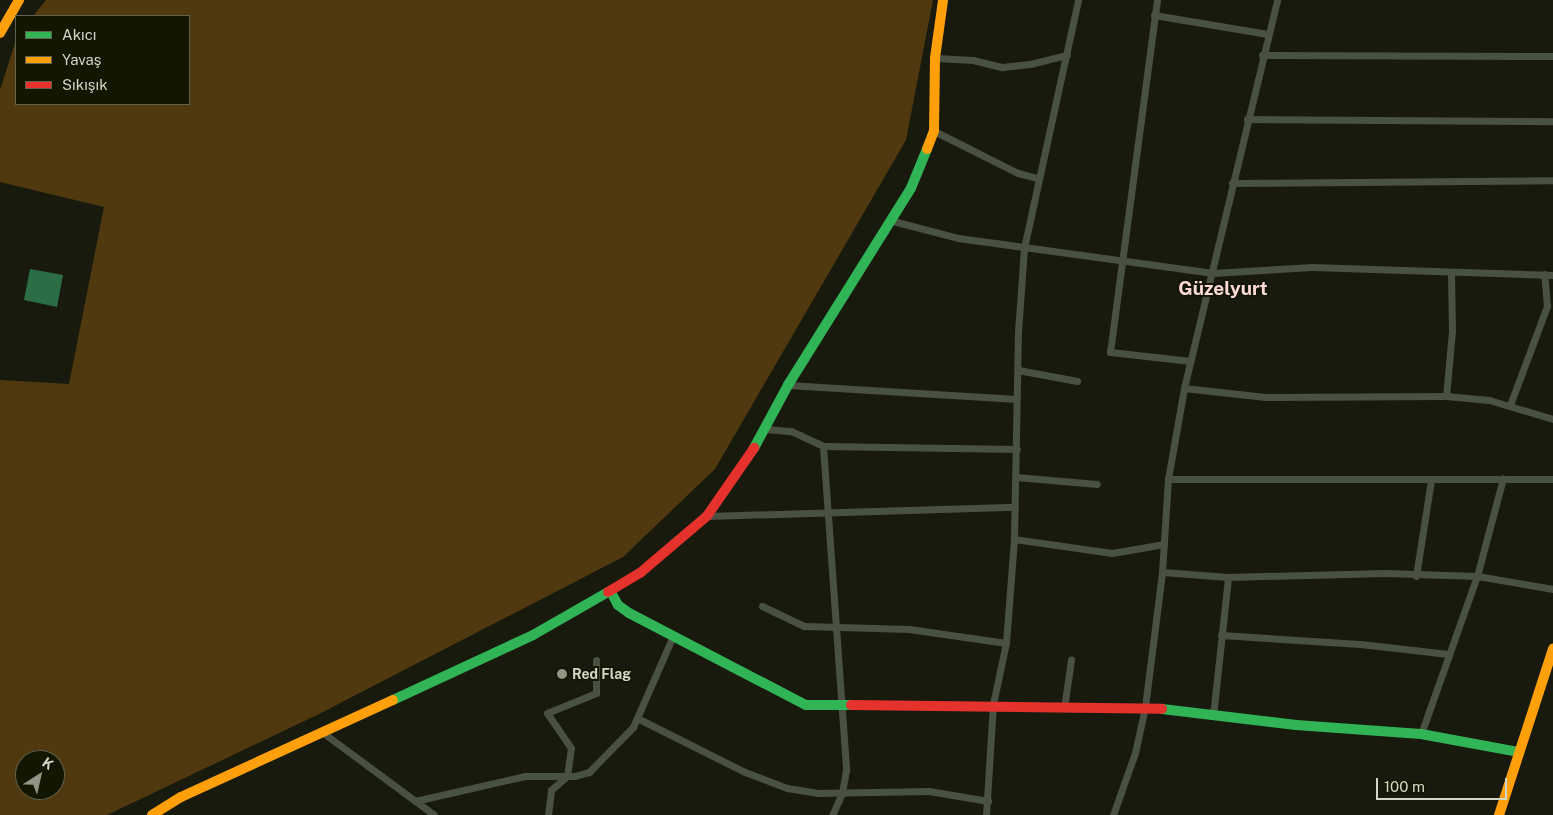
<!DOCTYPE html>
<html>
<head>
<meta charset="utf-8">
<style>
	body { margin:0 }
	#map { position:relative; width:1553px; height:815px; overflow:hidden; background:#181a0e; font-family:"Public Sans",sans-serif }
	div>[style] { position:absolute }
	.green>* { inset:0; background:#51390f }
	.water>* { inset:0; background:#2b6e46 }
	.street>* { height:7px; margin:-3.5px; padding:0 3.5px; transform-origin:3.5px; border-radius:3.5px; background:#495143 }
	.fast>* { height:10px; margin:-5px; padding:0 5px; transform-origin:5px; border-radius:5px; background:#30b455 }
	.slow>* { height:10px; margin:-5px; padding:0 5px; transform-origin:5px; border-radius:5px; background:#ff9f0a }
	.jam>* { height:10px; margin:-5px; padding:0 5px; transform-origin:5px; border-radius:5px; background:#e5322d }
	.dots>* { width:14px; height:14px; translate:-50% -50%; box-sizing:border-box; border:2px solid #131601; border-radius:50% }
	span { translate:-50% -50%; white-space:nowrap; text-align:center; line-height:1.15; -webkit-text-stroke:4px #131601; paint-order:stroke }
	.poi-label { font-size:14px; color:#d3d6c7; font-weight:700 }
	.left { translate:0 -50%; text-align:left }
	.district-label { font-size:19px; color:#fdd9d9; font-weight:700 }
	.legend { position:absolute; left:15px; top:15px; width:175px; height:90px; box-sizing:border-box; background:#131601; border:1px solid #606350; margin:0; padding:6px 9px; list-style:none; font-size:15px; color:#d3d6c7 }
	.legend li { display:flex; align-items:center; gap:10px; height:25px }
	.legend b { width:25px; border:1px solid #606350 }
	.north { position:absolute; left:15px; top:750px; width:50px; height:50px; box-sizing:border-box; background:#131601; border:1px solid #606350; border-radius:50%; rotate:35deg; font-size:14px; font-weight:700; line-height:20px; text-align:center; color:#d3d6c7 }
	.north::after { content:''; display:block; margin:auto; width:18px; height:22px; background:#929486; clip-path:polygon(50% 0,100% 100%,50% 72%,0 100%) }
	.scale { position:absolute; left:1376px; top:778px; width:131px; height:22px; box-sizing:border-box; border:2px solid #d3d6c7; border-top:0; padding-left:6px; font-size:15px; line-height:18px; white-space:nowrap; color:#d3d6c7; -webkit-text-stroke:4px #131601; paint-order:stroke }
</style>
</head>
<body>
<div id="map">
	<div class="green">
		<div style="clip-path:polygon(evenodd,46px 0,933px 0,906px 140px,715px 469px,623px 557px,319px 714px,107px 815px,0 815px,0 380px,69px 384px,104px 207px,0 182px,0 90px,16px 40px,16px 104px,189px 104px,189px 16px,33px 16px,46px 0,25px 760px,55px 760px,55px 790px,25px 790px,25px 760px)"></div>
	</div>
	<div class="water">
		<div style="clip-path:polygon(30px 269px,63px 275px,57px 307px,24px 300px)"></div>
	</div>
	<div class="street">
		<div style="left:1157px;top:0;width:355px;rotate:97.6deg"></div>
		<div style="left:1110px;top:352px;width:81px;rotate:6.4deg"></div>
		<div style="left:1154px;top:15px;width:115px;rotate:9.5deg"></div>
		<div style="left:1262px;top:55px;width:291px;rotate:0.2deg"></div>
		<div style="left:935px;top:58px;width:38px;rotate:3deg"></div>
		<div style="left:973px;top:60px;width:30px;rotate:14deg"></div>
		<div style="left:1002px;top:67px;width:28px;rotate:-6deg"></div>
		<div style="left:1030px;top:64px;width:38px;rotate:-14deg"></div>
		<div style="left:1247px;top:119px;width:306px;rotate:0.4deg"></div>
		<div style="left:934px;top:131px;width:94px;rotate:26.6deg"></div>
		<div style="left:1018px;top:173px;width:20px;rotate:15deg"></div>
		<div style="left:1232px;top:183px;width:321px;rotate:-0.5deg"></div>
		<div style="left:889px;top:220px;width:71px;rotate:14.6deg"></div>
		<div style="left:958px;top:238px;width:256px;rotate:7.8deg"></div>
		<div style="left:1212px;top:273px;width:100px;rotate:-3.4deg"></div>
		<div style="left:1312px;top:267px;width:241px;rotate:1.9deg"></div>
		<div style="left:1018px;top:370px;width:60px;rotate:10.6deg"></div>
		<div style="left:788px;top:385px;width:229px;rotate:3.5deg"></div>
		<div style="left:1184px;top:388px;width:82px;rotate:6.3deg"></div>
		<div style="left:1266px;top:397px;width:180px;rotate:-0.3deg"></div>
		<div style="left:1446px;top:396px;width:43px;rotate:5.3deg"></div>
		<div style="left:1489px;top:400px;width:67px;rotate:16.5deg"></div>
		<div style="left:1446px;top:396px;width:65px;rotate:-84.7deg"></div>
		<div style="left:1452px;top:331px;width:59px;rotate:-91deg"></div>
		<div style="left:1510px;top:405px;width:106px;rotate:-69.5deg"></div>
		<div style="left:1547px;top:306px;width:32px;rotate:-95deg"></div>
		<div style="left:766px;top:429px;width:25px;rotate:5deg"></div>
		<div style="left:791px;top:431px;width:35px;rotate:25deg"></div>
		<div style="left:823px;top:446px;width:194px;rotate:0.9deg"></div>
		<div style="left:823px;top:446px;width:325px;rotate:85.9deg"></div>
		<div style="left:846px;top:770px;width:23px;rotate:100deg"></div>
		<div style="left:842px;top:793px;width:24px;rotate:114deg"></div>
		<div style="left:1016px;top:477px;width:81px;rotate:4.9deg"></div>
		<div style="left:1168px;top:479px;width:385px"></div>
		<div style="left:707px;top:516px;width:308px;rotate:-1.7deg"></div>
		<div style="left:1014px;top:539px;width:99px;rotate:8.1deg"></div>
		<div style="left:1112px;top:553px;width:53px;rotate:-9.8deg"></div>
		<div style="left:1162px;top:572px;width:66px;rotate:4.3deg"></div>
		<div style="left:1228px;top:577px;width:157px;rotate:-1.5deg"></div>
		<div style="left:1385px;top:573px;width:92px;rotate:1.9deg"></div>
		<div style="left:1477px;top:576px;width:77px;rotate:9.7deg"></div>
		<div style="left:1416px;top:576px;width:97px;rotate:-81.1deg"></div>
		<div style="left:762px;top:606px;width:47px;rotate:25.5deg"></div>
		<div style="left:804px;top:626px;width:105px;rotate:1.6deg"></div>
		<div style="left:909px;top:629px;width:98px;rotate:8.2deg"></div>
		<div style="left:1221px;top:635px;width:139px;rotate:3.7deg"></div>
		<div style="left:1360px;top:644px;width:89px;rotate:6.5deg"></div>
		<div style="left:1064px;top:708px;width:49px;rotate:-81.7deg"></div>
		<div style="left:1213px;top:716px;width:140px;rotate:-83.8deg"></div>
		<div style="left:637px;top:718px;width:121px;rotate:26.6deg"></div>
		<div style="left:745px;top:772px;width:45px;rotate:20.9deg"></div>
		<div style="left:787px;top:788px;width:30px;rotate:9deg"></div>
		<div style="left:817px;top:793px;width:112px;rotate:-1deg"></div>
		<div style="left:929px;top:791px;width:60px;rotate:9.6deg"></div>
		<div style="left:322px;top:732px;width:139px;rotate:36.5deg"></div>
		<div style="left:1421px;top:734px;width:168px;rotate:-70.5deg"></div>
		<div style="left:1477px;top:576px;width:101px;rotate:-75.1deg"></div>
		<div style="left:415px;top:801px;width:113px;rotate:-12.8deg"></div>
		<div style="left:525px;top:776px;width:50px"></div>
		<div style="left:575px;top:776px;width:15px;rotate:-16deg"></div>
		<div style="left:589px;top:772px;width:63px;rotate:-45.6deg"></div>
		<div style="left:633px;top:727px;width:99px;rotate:-66.3deg"></div>
		<div style="left:548px;top:815px;width:25px;rotate:-83deg"></div>
		<div style="left:551px;top:790px;width:21px;rotate:-41deg"></div>
		<div style="left:567px;top:776px;width:28px;rotate:-82deg"></div>
		<div style="left:571px;top:748px;width:42px;rotate:-124.4deg"></div>
		<div style="left:547px;top:713px;width:53px;rotate:-22.2deg"></div>
		<div style="left:596px;top:693px;width:33px;rotate:-90deg"></div>
		<div style="left:986px;top:815px;width:111px;rotate:-86.4deg"></div>
		<div style="left:993px;top:704px;width:62px;rotate:-78deg"></div>
		<div style="left:1006px;top:643px;width:104px;rotate:-85.6deg"></div>
		<div style="left:1014px;top:539px;width:207px;rotate:-88.9deg"></div>
		<div style="left:1018px;top:332px;width:84px;rotate:-85.9deg"></div>
		<div style="left:1024px;top:248px;width:254px;rotate:-77.7deg"></div>
		<div style="left:1113px;top:815px;width:66px;rotate:-70.5deg"></div>
		<div style="left:1135px;top:753px;width:47px;rotate:-77.7deg"></div>
		<div style="left:1145px;top:707px;width:136px;rotate:-82.8deg"></div>
		<div style="left:1162px;top:572px;width:93px;rotate:-86.3deg"></div>
		<div style="left:1168px;top:479px;width:92px;rotate:-80deg"></div>
		<div style="left:1184px;top:388px;width:399px;rotate:-76.5deg"></div>
	</div>
	<div class="fast">
		<div style="left:754px;top:448px;width:72px;rotate:-61.6deg"></div>
		<div style="left:788px;top:385px;width:232px;rotate:-58deg"></div>
		<div style="left:911px;top:188px;width:42px;rotate:-67.7deg"></div>
		<div style="left:611px;top:592px;width:15px;rotate:62deg"></div>
		<div style="left:618px;top:605px;width:14px;rotate:36deg"></div>
		<div style="left:629px;top:613px;width:199px;rotate:27.5deg"></div>
		<div style="left:806px;top:705px;width:45px"></div>
		<div style="left:393px;top:700px;width:154px;rotate:-24.9deg"></div>
		<div style="left:533px;top:635px;width:86px;rotate:-29.8deg"></div>
		<div style="left:1162px;top:709px;width:135px;rotate:6.8deg"></div>
		<div style="left:1296px;top:725px;width:125px;rotate:4.1deg"></div>
		<div style="left:1421px;top:734px;width:100px;rotate:10.4deg"></div>
	</div>
	<div class="slow">
		<div style="left:0;top:33px;width:38px;rotate:-60deg"></div>
		<div style="left:927px;top:149px;width:19px;rotate:-69deg"></div>
		<div style="left:934px;top:131px;width:73px;rotate:-89.2deg"></div>
		<div style="left:935px;top:58px;width:59px;rotate:-82.1deg"></div>
		<div style="left:152px;top:815px;width:34px;rotate:-32deg"></div>
		<div style="left:181px;top:797px;width:233px;rotate:-24.6deg"></div>
		<div style="left:1499px;top:815px;width:175px;rotate:-72deg"></div>
	</div>
	<div class="jam">
		<div style="left:608px;top:592px;width:37px;rotate:-31deg"></div>
		<div style="left:640px;top:573px;width:88px;rotate:-40.4deg"></div>
		<div style="left:707px;top:516px;width:83px;rotate:-55.3deg"></div>
		<div style="left:851px;top:705px;width:311px;rotate:0.7deg"></div>
	</div>
	<div class="dots">
		<div style="left:562px;top:674px;background:#929486"></div>
	</div>
	<div class="poi-label">
		<span class="left" style="left:572px;top:674px">Red Flag</span>
	</div>
	<div class="district-label">
		<span style="left:1223px;top:289px">Güzelyurt</span>
	</div>
	<ul class="legend">
	<li><b style="height:6px;background:#30b455"></b>Akıcı</li>
	<li><b style="height:6px;background:#ff9f0a"></b>Yavaş</li>
	<li><b style="height:6px;background:#e5322d"></b>Sıkışık</li>
	</ul>
	<div class="north">K</div>
	<div class="scale">100 m</div>
</div>
</body>
</html>
